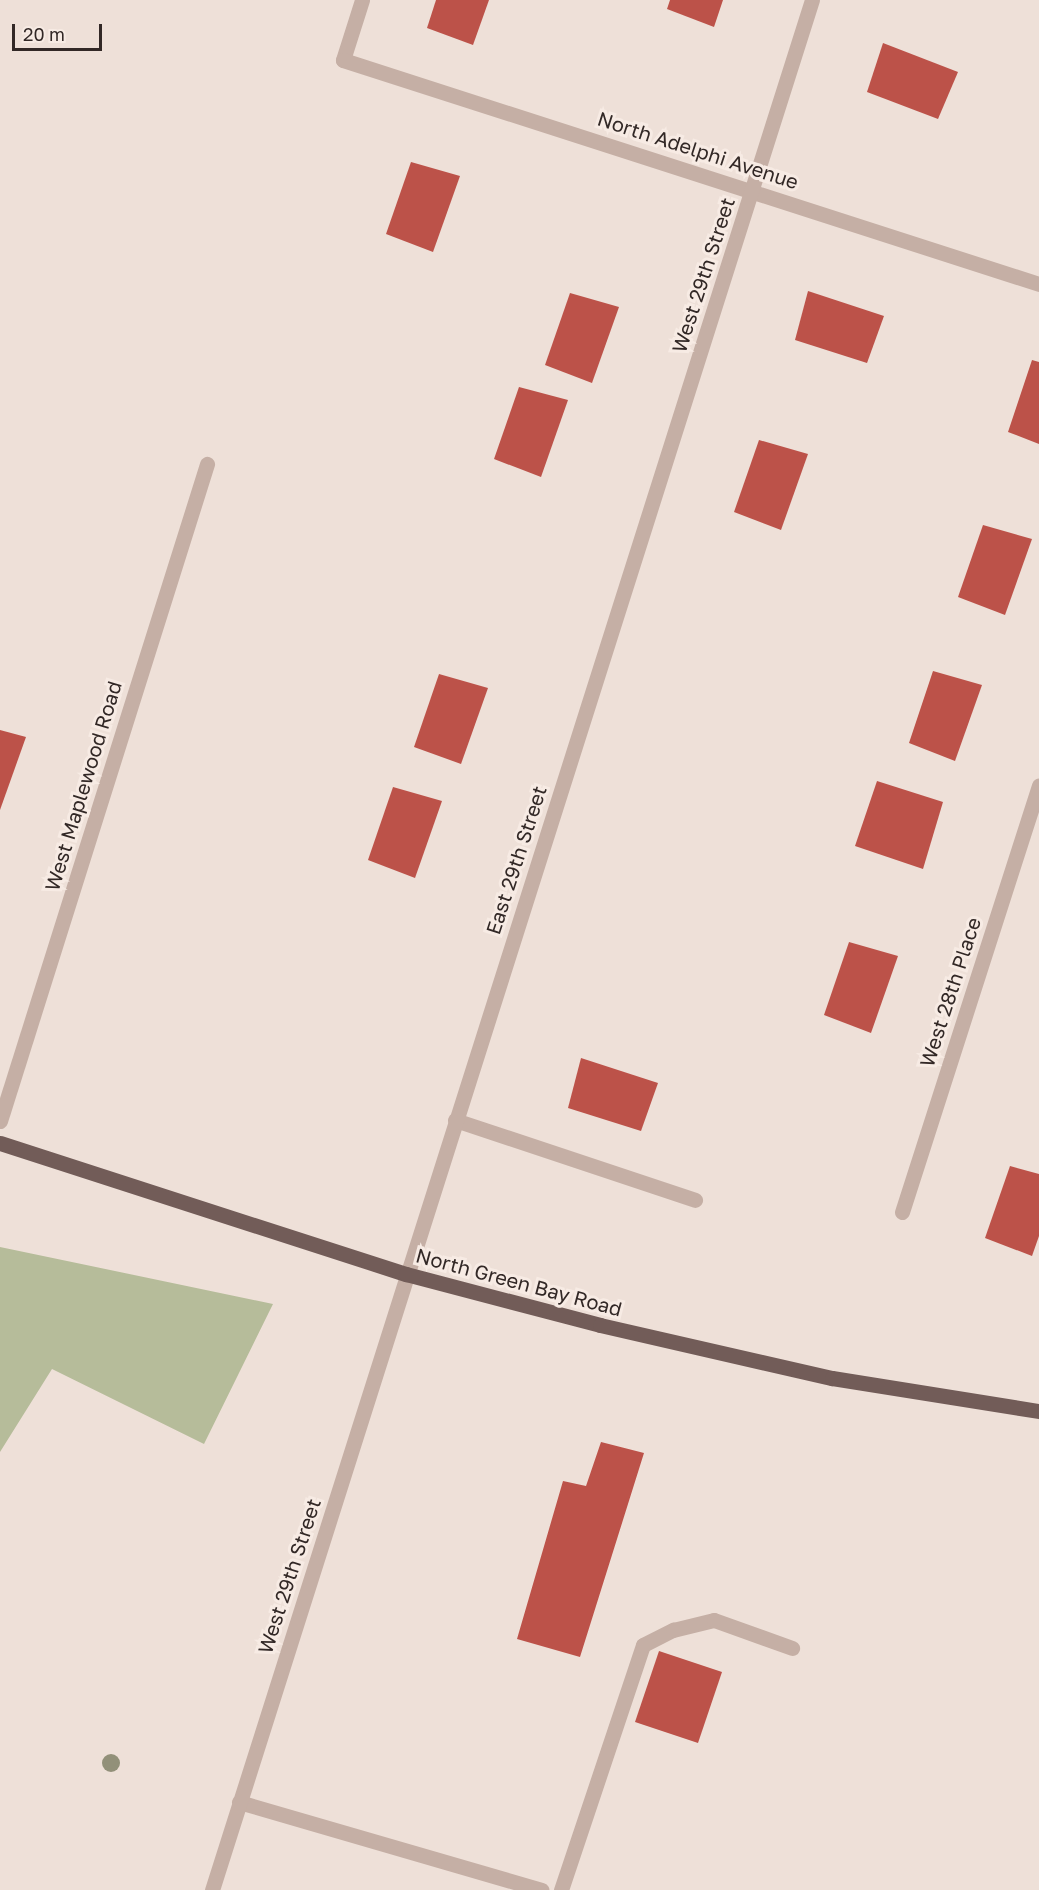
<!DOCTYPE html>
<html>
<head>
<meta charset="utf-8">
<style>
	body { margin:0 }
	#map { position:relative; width:1039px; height:1890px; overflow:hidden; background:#eee0d8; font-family:"Golos Text",sans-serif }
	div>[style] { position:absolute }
	.green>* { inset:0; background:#b6bc9a }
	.building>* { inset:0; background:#bc5249 }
	.service>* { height:15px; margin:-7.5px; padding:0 7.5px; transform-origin:7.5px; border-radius:7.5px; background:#c5afa5 }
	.minor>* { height:15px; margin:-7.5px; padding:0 7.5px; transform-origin:7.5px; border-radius:7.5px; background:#c5afa5 }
	.primary>* { height:15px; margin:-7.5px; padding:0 7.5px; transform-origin:7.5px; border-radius:7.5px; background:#725c58 }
	.trees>* { width:18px; height:18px; margin:-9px; border-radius:50%; background:#929079 }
	span { translate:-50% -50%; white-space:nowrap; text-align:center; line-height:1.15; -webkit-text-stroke:6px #f7ebe4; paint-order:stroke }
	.street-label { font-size:20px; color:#322826 }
	.scale { position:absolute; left:12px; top:24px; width:90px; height:27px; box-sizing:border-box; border:3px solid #322826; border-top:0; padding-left:8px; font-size:18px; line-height:21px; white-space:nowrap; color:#322826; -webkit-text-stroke:4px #f7ebe4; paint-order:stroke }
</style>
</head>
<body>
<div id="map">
	<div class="green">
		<div style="clip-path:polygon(0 1247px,273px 1304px,204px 1444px,52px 1369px,0 1452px)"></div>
	</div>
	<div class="building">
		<div style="clip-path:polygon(436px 0,489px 0,473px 45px,427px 28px)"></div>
		<div style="clip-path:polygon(670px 0,723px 0,714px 27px,667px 9px)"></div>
		<div style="clip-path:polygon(883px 43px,958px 72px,938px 119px,867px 92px)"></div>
		<div style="clip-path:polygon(411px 162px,460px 176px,433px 252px,386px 234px)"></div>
		<div style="clip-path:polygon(808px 291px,884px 316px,867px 363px,795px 340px)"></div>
		<div style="clip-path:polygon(570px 293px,619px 307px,592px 383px,545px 365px)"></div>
		<div style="clip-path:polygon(1032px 360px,1039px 362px,1039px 444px,1008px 432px)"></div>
		<div style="clip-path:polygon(519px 387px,568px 400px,541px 477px,494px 459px)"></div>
		<div style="clip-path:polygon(759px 440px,808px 454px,781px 530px,734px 512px)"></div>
		<div style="clip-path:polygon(983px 525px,1032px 539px,1005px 615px,958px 597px)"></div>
		<div style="clip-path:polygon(933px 671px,982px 685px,955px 761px,909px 743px)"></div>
		<div style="clip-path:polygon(439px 674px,488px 688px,461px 764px,414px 747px)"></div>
		<div style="clip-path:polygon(0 730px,26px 737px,0 810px)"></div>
		<div style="clip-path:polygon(877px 781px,943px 802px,923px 869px,855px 846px)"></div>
		<div style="clip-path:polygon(393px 787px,442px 801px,415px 878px,368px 860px)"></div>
		<div style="clip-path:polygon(849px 942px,898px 956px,871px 1033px,824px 1015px)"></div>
		<div style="clip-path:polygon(581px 1058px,658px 1083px,641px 1131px,568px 1108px)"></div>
		<div style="clip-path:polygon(1010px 1166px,1039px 1174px,1039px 1236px,1032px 1256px,985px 1238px)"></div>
		<div style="clip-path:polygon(601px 1442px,644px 1453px,580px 1657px,517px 1639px,563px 1481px,586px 1486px)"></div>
		<div style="clip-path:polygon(659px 1651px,722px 1672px,698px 1743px,635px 1722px)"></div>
	</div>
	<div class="service">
		<div style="left:455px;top:1120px;width:253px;rotate:18.4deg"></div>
		<div style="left:0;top:1121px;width:689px;rotate:-72.51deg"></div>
		<div style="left:239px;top:1802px;width:315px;rotate:16.2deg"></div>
		<div style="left:561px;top:1890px;width:258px;rotate:-71.5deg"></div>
		<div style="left:643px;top:1645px;width:34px;rotate:-27deg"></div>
		<div style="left:673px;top:1630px;width:42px;rotate:-13.7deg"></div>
		<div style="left:714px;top:1620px;width:83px;rotate:19.7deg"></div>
	</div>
	<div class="minor">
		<div style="left:362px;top:0;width:63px;rotate:107.6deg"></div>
		<div style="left:343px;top:60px;width:731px;rotate:17.84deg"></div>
		<div style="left:902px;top:1212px;width:448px;rotate:-72.2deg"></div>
		<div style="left:212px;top:1890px;width:1983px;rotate:-72.39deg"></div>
	</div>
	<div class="primary">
		<div style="left:0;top:1143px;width:427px;rotate:17.9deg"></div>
		<div style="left:406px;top:1274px;width:201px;rotate:14.7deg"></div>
		<div style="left:600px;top:1325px;width:238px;rotate:12.9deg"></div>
		<div style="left:832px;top:1378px;width:210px;rotate:9.1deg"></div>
	</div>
	<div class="trees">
		<div style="left:111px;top:1763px"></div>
	</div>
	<div class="street-label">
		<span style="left:698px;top:150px;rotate:18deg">North Adelphi Avenue</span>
		<span style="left:703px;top:275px;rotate:-72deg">West 29th Street</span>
		<span style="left:83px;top:786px;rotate:-73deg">West Maplewood Road</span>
		<span style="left:516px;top:860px;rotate:-72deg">East 29th Street</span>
		<span style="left:950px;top:992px;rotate:-72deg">West 28th Place</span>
		<span style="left:519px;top:1282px;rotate:15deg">North Green Bay Road</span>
		<span style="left:289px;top:1576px;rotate:-72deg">West 29th Street</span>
	</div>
	<div class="scale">20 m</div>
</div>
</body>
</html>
